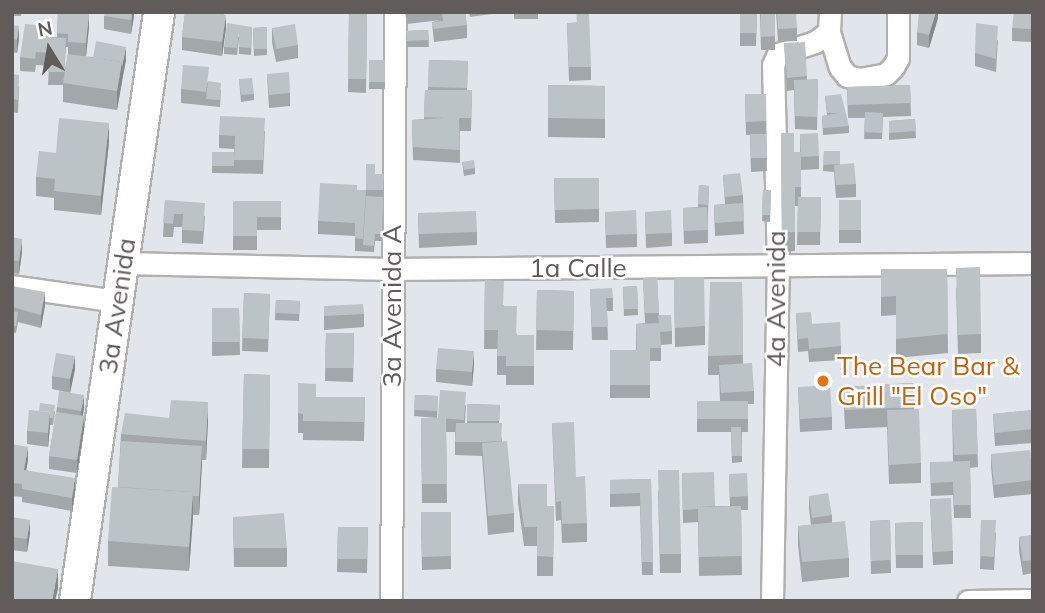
<!DOCTYPE html>
<html>
<head>
<meta charset="utf-8">
<style>
	body { margin:0 }
	#map { position:relative; width:1045px; height:613px; overflow:hidden; background:#e0e6ec; font-family:Mulish,sans-serif }
	div>[style] { position:absolute }
	.roads { filter:drop-shadow(2px 0 #b3afac) drop-shadow(-2px 0 #b3afac) drop-shadow(0 2px #b3afac) drop-shadow(0 -2px #b3afac) }
	.street>* { height:21px; margin:-10.5px; padding:0 10.5px; transform-origin:10.5px; border-radius:10.5px; background:#fff }
	.secondary>* { height:30px; margin:-15px; padding:0 15px; transform-origin:15px; border-radius:15px; background:#fff }
	.wall>* { inset:0; background:#a2a8aa }
	.shaded-wall>* { inset:0; background:#84888b }
	.building>* { inset:0; background:#bcc3c6 }
	.dots>* { width:19px; height:19px; translate:-50% -50%; box-sizing:border-box; border:4px solid #fff; border-radius:50% }
	span { translate:-50% -50%; white-space:nowrap; text-align:center; line-height:1.15; -webkit-text-stroke:5px #fff; paint-order:stroke }
	.street-label { font-size:26px; color:#615b59 }
	.food-label { font-size:26px; color:#c56008 }
	.left { translate:0 -50%; text-align:left }
	.frame { position:absolute; inset:0; border:14px solid #615b59; pointer-events:none }
	.north { position:absolute; left:14px; top:14px; width:70px; height:70px; -webkit-text-stroke:5px #fff; paint-order:stroke; rotate:349deg; font-size:19px; font-weight:700; line-height:28px; text-align:center; color:#615b59 }
	.north::after { content:''; display:block; margin:auto; width:24px; height:32px; background:#615b59; clip-path:polygon(50% 0,100% 100%,50% 72%,0 100%) }
</style>
</head>
<body>
<div id="map">
	<div class="roads">
		<div class="street">
			<div style="left:830px;top:12px;width:20px;rotate:93deg"></div>
			<div style="left:829px;top:32px;width:37px;rotate:73deg"></div>
			<div style="left:840px;top:67px;width:11px;rotate:52deg"></div>
			<div style="left:847px;top:76px;width:12px;rotate:14deg"></div>
			<div style="left:859px;top:79px;width:27px;rotate:-10deg"></div>
			<div style="left:886px;top:74px;width:10px;rotate:-45deg"></div>
			<div style="left:893px;top:67px;width:10px;rotate:-61deg"></div>
			<div style="left:898px;top:58px;width:46px;rotate:-90deg"></div>
			<div style="left:123px;top:263px;width:269px;rotate:1.3deg"></div>
			<div style="left:392px;top:269px;width:641px;rotate:-0.54deg"></div>
			<div style="left:12px;top:286px;width:107px;rotate:8.1deg"></div>
			<div style="left:391px;top:601px;width:589px;rotate:-89.61deg"></div>
			<div style="left:772px;top:601px;width:334px;rotate:-89deg"></div>
			<div style="left:778px;top:267px;width:202px;rotate:-91.4deg"></div>
			<div style="left:773px;top:65px;width:12px;rotate:-66deg"></div>
			<div style="left:778px;top:54px;width:39px;rotate:-18deg"></div>
			<div style="left:815px;top:42px;width:17px;rotate:-36deg"></div>
			<div style="left:968px;top:601px;width:65px;rotate:-0.9deg"></div>
		</div>
		<div class="secondary">
			<div style="left:75px;top:601px;width:595px;rotate:-81.88deg"></div>
		</div>
	</div>
	<div class="wall">
		<div style="clip-path:polygon(12px 12px,22px 12px,21px 16px,12px 16px)"></div>
		<div style="clip-path:polygon(evenodd,58px 12px,89px 27px,86px 56px,80px 56px,126px 60px,117px 110px,63px 102px,63px 85px,48px 85px,49px 66px,36px 65px,35px 72px,20px 71px,20px 57px,39px 36px,57px 37px,58px 12px,66px 47px,68px 47px,68px 54px,64px 74px,66px 47px)"></div>
		<div style="clip-path:polygon(134px 12px,131px 34px,104px 29px,104px 16px)"></div>
		<div style="clip-path:polygon(185px 12px,223px 12px,226px 28px,222px 56px,182px 50px,182px 37px)"></div>
		<div style="clip-path:polygon(349px 12px,367px 12px,366px 93px,348px 92px)"></div>
		<div style="clip-path:polygon(405px 12px,465px 12px,467px 25px,467px 38px,434px 42px,432px 22px,441px 20px,407px 24px)"></div>
		<div style="clip-path:polygon(469px 12px,499px 12px,499px 13px,470px 17px)"></div>
		<div style="clip-path:polygon(514px 12px,538px 12px,538px 19px,514px 19px)"></div>
		<div style="clip-path:polygon(757px 12px,756px 46px,740px 46px,740px 33px)"></div>
		<div style="clip-path:polygon(760px 12px,775px 12px,775px 50px,761px 50px)"></div>
		<div style="clip-path:polygon(776px 12px,797px 28px,797px 41px,778px 42px)"></div>
		<div style="clip-path:polygon(938px 12px,938px 18px,929px 48px,917px 45px,917px 32px)"></div>
		<div style="clip-path:polygon(1032px 12px,1031px 42px,1012px 41px,1012px 28px)"></div>
		<div style="clip-path:polygon(567px 23px,591px 67px,591px 80px,569px 81px)"></div>
		<div style="clip-path:polygon(12px 25px,19px 39px,17px 53px,12px 52px)"></div>
		<div style="clip-path:polygon(252px 27px,251px 55px,239px 54px,239px 39px,237px 55px,224px 54px,224px 47px)"></div>
		<div style="clip-path:polygon(267px 27px,267px 55px,254px 56px,253px 28px)"></div>
		<div style="clip-path:polygon(272px 28px,298px 45px,298px 58px,276px 62px,272px 42px)"></div>
		<div style="clip-path:polygon(428px 30px,429px 47px,407px 47px,406px 31px)"></div>
		<div style="clip-path:polygon(998px 40px,996px 72px,975px 66px,975px 53px)"></div>
		<div style="clip-path:polygon(784px 43px,807px 76px,807px 80px,818px 79px,817px 130px,795px 129px,794px 90px,787px 91px)"></div>
		<div style="clip-path:polygon(369px 60px,385px 60px,385px 89px,369px 89px)"></div>
		<div style="clip-path:polygon(429px 60px,468px 61px,467px 90px,472px 90px,471px 131px,460px 131px,460px 163px,413px 160px,412px 120px,424px 119px,425px 90px,428px 90px)"></div>
		<div style="clip-path:polygon(12px 74px,19px 88px,18px 113px,12px 112px)"></div>
		<div style="clip-path:polygon(267px 74px,290px 93px,290px 106px,269px 108px)"></div>
		<div style="clip-path:polygon(239px 79px,254px 94px,254px 100px,241px 102px)"></div>
		<div style="clip-path:polygon(209px 82px,221px 90px,220px 107px,181px 103px,181px 89px)"></div>
		<div style="clip-path:polygon(548px 85px,605px 86px,605px 138px,548px 137px)"></div>
		<div style="clip-path:polygon(910px 85px,911px 116px,883px 117px,882px 139px,864px 139px,865px 118px,848px 118px,847px 87px)"></div>
		<div style="clip-path:polygon(745px 94px,766px 94px,767px 171px,751px 172px,750px 135px,746px 135px)"></div>
		<div style="clip-path:polygon(825px 96px,849px 126px,849px 133px,823px 135px,822px 116px,827px 115px)"></div>
		<div style="clip-path:polygon(915px 119px,916px 138px,889px 140px,889px 121px)"></div>
		<div style="clip-path:polygon(265px 131px,263px 174px,212px 173px,212px 152px,234px 155px,234px 149px,219px 148px,219px 135px)"></div>
		<div style="clip-path:polygon(781px 133px,794px 152px,800px 152px,800px 134px,819px 156px,819px 169px,801px 170px,801px 160px,801px 197px,821px 197px,820px 245px,797px 245px,798px 206px,795px 206px,795px 251px,782px 252px)"></div>
		<div style="clip-path:polygon(109px 142px,101px 215px,54px 210px,54px 198px,36px 196px,36px 177px,56px 153px)"></div>
		<div style="clip-path:polygon(824px 151px,840px 164px,856px 184px,856px 197px,836px 198px,834px 172px,823px 171px)"></div>
		<div style="clip-path:polygon(462px 162px,475px 168px,475px 174px,464px 176px)"></div>
		<div style="clip-path:polygon(375px 174px,384px 174px,383px 204px,382px 241px,375px 241px,374px 252px,355px 251px,355px 236px,318px 234px,318px 221px,366px 190px)"></div>
		<div style="clip-path:polygon(723px 175px,743px 195px,744px 234px,715px 236px,714px 205px,725px 204px)"></div>
		<div style="clip-path:polygon(554px 178px,599px 209px,599px 222px,555px 223px)"></div>
		<div style="clip-path:polygon(699px 185px,709px 186px,708px 212px,708px 243px,684px 244px,683px 208px,698px 207px)"></div>
		<div style="clip-path:polygon(763px 190px,771px 190px,770px 222px,762px 221px)"></div>
		<div style="clip-path:polygon(165px 200px,205px 216px,203px 244px,182px 243px,182px 227px,174px 227px,173px 237px,163px 237px)"></div>
		<div style="clip-path:polygon(839px 200px,861px 200px,861px 243px,839px 243px)"></div>
		<div style="clip-path:polygon(233px 201px,281px 201px,281px 230px,257px 230px,257px 250px,233px 250px)"></div>
		<div style="clip-path:polygon(605px 212px,637px 234px,637px 247px,606px 248px)"></div>
		<div style="clip-path:polygon(645px 212px,672px 233px,672px 246px,646px 248px)"></div>
		<div style="clip-path:polygon(418px 213px,477px 232px,477px 245px,419px 248px)"></div>
		<div style="clip-path:polygon(12px 237px,22px 252px,19px 274px,12px 273px)"></div>
		<div style="clip-path:polygon(881px 269px,947px 269px,948px 353px,896px 358px,896px 315px,881px 316px)"></div>
		<div style="clip-path:polygon(657px 277px,659px 315px,672px 331px,672px 344px,661px 345px,661px 361px,650px 361px,650px 398px,610px 398px,610px 350px,636px 350px,636px 324px,645px 323px,643px 278px)"></div>
		<div style="clip-path:polygon(674px 278px,705px 326px,705px 345px,675px 347px)"></div>
		<div style="clip-path:polygon(485px 280px,504px 306px,517px 335px,534px 335px,534px 385px,506px 385px,506px 375px,497px 375px,497px 349px,484px 349px)"></div>
		<div style="clip-path:polygon(742px 282px,743px 364px,754px 391px,754px 404px,748px 404px,748px 432px,742px 432px,742px 462px,732px 463px,731px 432px,697px 432px,697px 401px,720px 401px,719px 375px,708px 375px,708px 356px)"></div>
		<div style="clip-path:polygon(12px 286px,45px 305px,41px 328px,18px 322px,16px 333px,12px 332px)"></div>
		<div style="clip-path:polygon(637px 286px,638px 315px,624px 316px,623px 287px)"></div>
		<div style="clip-path:polygon(956px 287px,981px 334px,981px 353px,958px 354px)"></div>
		<div style="clip-path:polygon(590px 289px,613px 298px,613px 311px,607px 311px,608px 340px,592px 340px)"></div>
		<div style="clip-path:polygon(537px 290px,574px 291px,573px 350px,536px 350px)"></div>
		<div style="clip-path:polygon(244px 293px,270px 294px,268px 352px,242px 351px)"></div>
		<div style="clip-path:polygon(276px 300px,300px 301px,299px 321px,275px 320px)"></div>
		<div style="clip-path:polygon(324px 306px,364px 314px,364px 327px,324px 330px)"></div>
		<div style="clip-path:polygon(212px 308px,239px 308px,240px 355px,212px 356px)"></div>
		<div style="clip-path:polygon(796px 313px,841px 346px,841px 360px,809px 362px,808px 351px,798px 352px)"></div>
		<div style="clip-path:polygon(326px 333px,354px 333px,353px 382px,325px 381px)"></div>
		<div style="clip-path:polygon(474px 364px,472px 386px,436px 382px,436px 369px)"></div>
		<div style="clip-path:polygon(75px 369px,70px 393px,52px 389px,52px 376px)"></div>
		<div style="clip-path:polygon(244px 374px,270px 375px,269px 468px,242px 468px)"></div>
		<div style="clip-path:polygon(298px 383px,316px 397px,365px 397px,364px 441px,303px 440px,303px 433px,298px 433px)"></div>
		<div style="clip-path:polygon(913px 383px,914px 409px,921px 463px,921px 483px,889px 484px,887px 427px,845px 429px,843px 387px)"></div>
		<div style="clip-path:polygon(798px 387px,832px 417px,832px 430px,800px 432px)"></div>
		<div style="clip-path:polygon(415px 395px,438px 396px,437px 418px,414px 416px)"></div>
		<div style="clip-path:polygon(467px 404px,500px 405px,499px 423px,514px 513px,514px 532px,488px 535px,482px 456px,455px 455px,455px 432px,446px 432px,447px 503px,422px 503px,421px 418px,438px 418px,466px 405px,465px 423px,467px 423px)"></div>
		<div style="clip-path:polygon(57px 407px,84px 408px,83px 415px,84px 429px,77px 473px,49px 469px,49px 456px)"></div>
		<div style="clip-path:polygon(976px 409px,978px 467px,970px 468px,971px 518px,954px 518px,953px 495px,931px 496px,930px 462px,953px 462px,952px 410px)"></div>
		<div style="clip-path:polygon(1033px 410px,1033px 443px,995px 446px,993px 414px)"></div>
		<div style="clip-path:polygon(55px 411px,53px 425px,50px 425px,48px 447px,27px 444px,27px 431px)"></div>
		<div style="clip-path:polygon(169px 418px,208px 421px,206px 460px,202px 460px,199px 515px,193px 515px,189px 571px,108px 566px,108px 541px,118px 487px,121px 434px)"></div>
		<div style="clip-path:polygon(552px 423px,576px 477px,587px 523px,587px 542px,562px 543px,561px 520px,556px 521px)"></div>
		<div style="clip-path:polygon(12px 444px,28px 460px,26px 470px,75px 491px,72px 511px,22px 502px,22px 497px,12px 496px)"></div>
		<div style="clip-path:polygon(991px 454px,1033px 479px,1033px 494px,994px 498px,991px 467px)"></div>
		<div style="clip-path:polygon(682px 473px,715px 506px,730px 506px,729px 474px,748px 496px,748px 510px,741px 510px,742px 575px,699px 576px,698px 522px,683px 523px)"></div>
		<div style="clip-path:polygon(651px 479px,653px 575px,642px 575px,640px 506px,610px 507px,610px 480px)"></div>
		<div style="clip-path:polygon(518px 484px,547px 506px,554px 506px,553px 576px,537px 576px,537px 546px,524px 546px,518px 503px)"></div>
		<div style="clip-path:polygon(658px 490px,681px 554px,681px 573px,660px 573px)"></div>
		<div style="clip-path:polygon(809px 496px,832px 515px,832px 523px,849px 558px,849px 577px,802px 582px,798px 545px,798px 526px,811px 525px,809px 509px)"></div>
		<div style="clip-path:polygon(930px 499px,953px 551px,953px 564px,933px 565px)"></div>
		<div style="clip-path:polygon(421px 512px,451px 512px,451px 569px,422px 570px)"></div>
		<div style="clip-path:polygon(12px 517px,30px 533px,27px 552px,12px 550px)"></div>
		<div style="clip-path:polygon(233px 517px,287px 548px,287px 567px,234px 567px)"></div>
		<div style="clip-path:polygon(890px 520px,891px 573px,871px 574px,870px 521px)"></div>
		<div style="clip-path:polygon(981px 520px,996px 533px,994px 570px,980px 569px)"></div>
		<div style="clip-path:polygon(923px 522px,923px 568px,896px 568px,895px 523px)"></div>
		<div style="clip-path:polygon(338px 527px,368px 527px,367px 573px,337px 572px)"></div>
		<div style="clip-path:polygon(1033px 535px,1033px 573px,1023px 575px,1019px 551px,1019px 537px)"></div>
	</div>
	<div class="shaded-wall">
		<div style="clip-path:polygon(132px 12px,134px 12px,134px 17px,131px 34px)"></div>
		<div style="clip-path:polygon(936px 12px,938px 12px,938px 18px,929px 48px,929px 35px)"></div>
		<div style="clip-path:polygon(89px 13px,89px 27px,86px 56px,86px 43px)"></div>
		<div style="clip-path:polygon(226px 15px,226px 28px,222px 56px,222px 42px)"></div>
		<div style="clip-path:polygon(19px 26px,19px 39px,17px 53px,17px 40px)"></div>
		<div style="clip-path:polygon(126px 47px,126px 60px,122px 80px,122px 67px)"></div>
		<div style="clip-path:polygon(122px 62px,122px 81px,117px 110px,117px 91px)"></div>
		<div style="clip-path:polygon(109px 123px,109px 142px,101px 215px,101px 196px)"></div>
		<div style="clip-path:polygon(22px 239px,22px 252px,19px 274px,19px 261px)"></div>
		<div style="clip-path:polygon(45px 292px,45px 305px,41px 328px,41px 315px)"></div>
		<div style="clip-path:polygon(474px 351px,474px 364px,472px 386px,472px 372px)"></div>
		<div style="clip-path:polygon(75px 356px,75px 369px,70px 393px,70px 379px)"></div>
		<div style="clip-path:polygon(84px 395px,84px 408px,81px 424px,81px 411px)"></div>
		<div style="clip-path:polygon(208px 402px,208px 421px,206px 460px,206px 441px)"></div>
		<div style="clip-path:polygon(50px 412px,50px 426px,48px 447px,48px 433px)"></div>
		<div style="clip-path:polygon(84px 416px,84px 429px,77px 473px,77px 460px)"></div>
		<div style="clip-path:polygon(202px 446px,202px 465px,199px 515px,199px 496px)"></div>
		<div style="clip-path:polygon(28px 447px,28px 460px,24px 483px,24px 470px)"></div>
		<div style="clip-path:polygon(75px 478px,75px 491px,72px 511px,72px 498px)"></div>
		<div style="clip-path:polygon(193px 492px,193px 517px,189px 571px,189px 547px)"></div>
		<div style="clip-path:polygon(30px 520px,30px 533px,27px 552px,27px 539px)"></div>
		<div style="clip-path:polygon(58px 569px,58px 589px,55px 601px,52px 601px)"></div>
	</div>
	<div class="building">
		<div style="clip-path:polygon(58px 12px,89px 13px,86px 43px,68px 42px,68px 34px,57px 33px)"></div>
		<div style="clip-path:polygon(105px 12px,132px 12px,131px 20px,104px 16px)"></div>
		<div style="clip-path:polygon(185px 12px,208px 12px,226px 15px,222px 42px,182px 37px)"></div>
		<div style="clip-path:polygon(349px 12px,367px 12px,366px 79px,348px 79px)"></div>
		<div style="clip-path:polygon(442px 12px,465px 12px,467px 25px,434px 29px,432px 22px,443px 21px)"></div>
		<div style="clip-path:polygon(576px 12px,589px 12px,591px 67px,569px 67px,567px 23px,577px 22px)"></div>
		<div style="clip-path:polygon(740px 12px,757px 12px,756px 33px,740px 33px)"></div>
		<div style="clip-path:polygon(761px 12px,775px 12px,775px 36px,761px 37px)"></div>
		<div style="clip-path:polygon(777px 12px,796px 12px,797px 28px,778px 29px)"></div>
		<div style="clip-path:polygon(919px 12px,936px 12px,929px 35px,917px 32px)"></div>
		<div style="clip-path:polygon(1014px 12px,1031px 12px,1031px 29px,1012px 28px)"></div>
		<div style="clip-path:polygon(227px 23px,252px 27px,251px 48px,239px 47px,239px 32px,237px 48px,224px 47px)"></div>
		<div style="clip-path:polygon(976px 23px,998px 26px,996px 59px,975px 53px)"></div>
		<div style="clip-path:polygon(25px 24px,39px 25px,38px 36px,66px 38px,64px 72px,48px 72px,50px 53px,36px 52px,35px 59px,20px 57px)"></div>
		<div style="clip-path:polygon(295px 24px,298px 45px,276px 49px,272px 28px)"></div>
		<div style="clip-path:polygon(12px 25px,19px 26px,17px 40px,12px 39px)"></div>
		<div style="clip-path:polygon(267px 27px,267px 49px,254px 49px,253px 28px)"></div>
		<div style="clip-path:polygon(428px 30px,429px 40px,407px 41px,406px 31px)"></div>
		<div style="clip-path:polygon(96px 41px,126px 47px,122px 67px,122px 62px,93px 58px)"></div>
		<div style="clip-path:polygon(805px 42px,807px 76px,787px 78px,784px 43px)"></div>
		<div style="clip-path:polygon(68px 54px,122px 62px,117px 91px,63px 83px)"></div>
		<div style="clip-path:polygon(369px 60px,385px 60px,385px 82px,369px 82px)"></div>
		<div style="clip-path:polygon(429px 60px,468px 61px,467px 88px,428px 87px)"></div>
		<div style="clip-path:polygon(183px 65px,209px 67px,206px 92px,181px 89px)"></div>
		<div style="clip-path:polygon(289px 72px,290px 93px,269px 95px,267px 74px)"></div>
		<div style="clip-path:polygon(12px 74px,19px 75px,18px 100px,12px 99px)"></div>
		<div style="clip-path:polygon(252px 78px,254px 94px,241px 95px,239px 79px)"></div>
		<div style="clip-path:polygon(818px 79px,817px 117px,795px 116px,794px 80px)"></div>
		<div style="clip-path:polygon(208px 81px,221px 83px,220px 100px,206px 99px)"></div>
		<div style="clip-path:polygon(548px 85px,605px 86px,605px 119px,548px 118px)"></div>
		<div style="clip-path:polygon(910px 85px,911px 103px,848px 105px,847px 87px)"></div>
		<div style="clip-path:polygon(425px 90px,472px 90px,471px 118px,459px 118px,460px 150px,413px 147px,412px 120px,445px 118px,424px 117px)"></div>
		<div style="clip-path:polygon(745px 94px,766px 94px,766px 121px,746px 122px)"></div>
		<div style="clip-path:polygon(841px 94px,849px 126px,823px 128px,822px 116px,838px 113px,827px 113px,825px 96px)"></div>
		<div style="clip-path:polygon(865px 112px,883px 113px,882px 133px,864px 132px)"></div>
		<div style="clip-path:polygon(220px 116px,265px 118px,263px 160px,234px 160px,235px 136px,219px 135px)"></div>
		<div style="clip-path:polygon(59px 118px,109px 123px,101px 196px,54px 191px,55px 179px,36px 177px,39px 151px,56px 153px)"></div>
		<div style="clip-path:polygon(915px 119px,916px 131px,889px 133px,889px 121px)"></div>
		<div style="clip-path:polygon(781px 133px,794px 133px,794px 152px,801px 152px,801px 187px,795px 187px,795px 232px,782px 232px)"></div>
		<div style="clip-path:polygon(818px 133px,819px 156px,801px 157px,800px 134px)"></div>
		<div style="clip-path:polygon(750px 134px,766px 134px,767px 158px,751px 158px)"></div>
		<div style="clip-path:polygon(824px 151px,840px 151px,840px 164px,823px 165px)"></div>
		<div style="clip-path:polygon(212px 152px,234px 152px,234px 166px,212px 166px)"></div>
		<div style="clip-path:polygon(474px 160px,475px 168px,464px 170px,462px 162px)"></div>
		<div style="clip-path:polygon(854px 163px,856px 184px,836px 185px,834px 165px)"></div>
		<div style="clip-path:polygon(366px 164px,375px 164px,375px 174px,384px 174px,383px 190px,366px 190px,363px 239px,355px 238px,355px 223px,318px 221px,320px 183px,357px 185px,357px 190px,366px 190px)"></div>
		<div style="clip-path:polygon(740px 173px,743px 195px,725px 197px,723px 175px)"></div>
		<div style="clip-path:polygon(554px 178px,599px 178px,599px 209px,555px 210px)"></div>
		<div style="clip-path:polygon(1031px 180px,1033px 180px,1033px 198px)"></div>
		<div style="clip-path:polygon(699px 185px,709px 186px,708px 205px,698px 204px)"></div>
		<div style="clip-path:polygon(763px 190px,771px 190px,770px 215px,762px 215px)"></div>
		<div style="clip-path:polygon(366px 196px,383px 197px,382px 234px,375px 234px,374px 246px,363px 245px)"></div>
		<div style="clip-path:polygon(798px 197px,821px 197px,820px 232px,797px 232px)"></div>
		<div style="clip-path:polygon(165px 200px,205px 203px,203px 231px,182px 230px,183px 214px,174px 214px,173px 224px,163px 223px)"></div>
		<div style="clip-path:polygon(839px 200px,861px 200px,861px 230px,839px 230px)"></div>
		<div style="clip-path:polygon(233px 201px,281px 201px,281px 217px,257px 217px,257px 236px,233px 236px)"></div>
		<div style="clip-path:polygon(743px 203px,744px 221px,715px 223px,714px 205px)"></div>
		<div style="clip-path:polygon(707px 207px,708px 230px,684px 231px,683px 208px)"></div>
		<div style="clip-path:polygon(636px 210px,637px 234px,606px 235px,605px 212px)"></div>
		<div style="clip-path:polygon(671px 210px,672px 233px,646px 234px,645px 212px)"></div>
		<div style="clip-path:polygon(476px 211px,477px 232px,419px 234px,418px 213px)"></div>
		<div style="clip-path:polygon(12px 237px,22px 239px,19px 261px,12px 260px)"></div>
		<div style="clip-path:polygon(980px 267px,981px 334px,958px 335px,956px 268px)"></div>
		<div style="clip-path:polygon(881px 269px,947px 269px,948px 334px,896px 339px,896px 296px,881px 297px)"></div>
		<div style="clip-path:polygon(657px 277px,659px 313px,645px 313px,643px 278px)"></div>
		<div style="clip-path:polygon(704px 277px,705px 326px,675px 328px,674px 278px)"></div>
		<div style="clip-path:polygon(485px 280px,504px 281px,503px 306px,517px 306px,516px 335px,534px 335px,534px 366px,506px 366px,506px 356px,497px 356px,498px 330px,484px 330px)"></div>
		<div style="clip-path:polygon(710px 282px,742px 282px,743px 355px,708px 356px)"></div>
		<div style="clip-path:polygon(12px 286px,45px 292px,41px 315px,12px 307px)"></div>
		<div style="clip-path:polygon(637px 286px,638px 309px,624px 309px,623px 287px)"></div>
		<div style="clip-path:polygon(612px 288px,613px 298px,606px 298px,608px 327px,592px 327px,590px 289px)"></div>
		<div style="clip-path:polygon(537px 290px,574px 291px,573px 331px,536px 330px)"></div>
		<div style="clip-path:polygon(244px 293px,270px 294px,268px 339px,242px 338px)"></div>
		<div style="clip-path:polygon(276px 300px,300px 301px,299px 314px,275px 313px)"></div>
		<div style="clip-path:polygon(363px 304px,364px 314px,324px 316px,324px 306px)"></div>
		<div style="clip-path:polygon(212px 308px,239px 308px,240px 342px,212px 342px)"></div>
		<div style="clip-path:polygon(12px 311px,18px 312px,16px 326px,12px 326px)"></div>
		<div style="clip-path:polygon(811px 312px,812px 324px,840px 322px,841px 346px,809px 349px,808px 338px,798px 339px,796px 313px)"></div>
		<div style="clip-path:polygon(658px 315px,671px 315px,672px 331px,660px 332px,661px 348px,650px 348px,650px 385px,610px 385px,610px 350px,637px 350px,636px 324px,659px 323px)"></div>
		<div style="clip-path:polygon(326px 333px,354px 333px,353px 368px,325px 368px)"></div>
		<div style="clip-path:polygon(438px 348px,474px 351px,472px 372px,436px 369px)"></div>
		<div style="clip-path:polygon(56px 353px,75px 356px,70px 379px,52px 376px)"></div>
		<div style="clip-path:polygon(752px 363px,754px 391px,721px 393px,719px 365px)"></div>
		<div style="clip-path:polygon(244px 374px,270px 375px,269px 449px,242px 449px)"></div>
		<div style="clip-path:polygon(298px 383px,316px 384px,316px 397px,365px 397px,364px 422px,303px 421px,303px 414px,298px 413px)"></div>
		<div style="clip-path:polygon(913px 383px,914px 407px,845px 410px,843px 387px)"></div>
		<div style="clip-path:polygon(830px 385px,832px 417px,800px 419px,798px 387px)"></div>
		<div style="clip-path:polygon(440px 390px,466px 392px,464px 420px,438px 418px)"></div>
		<div style="clip-path:polygon(59px 391px,84px 395px,81px 411px,57px 407px)"></div>
		<div style="clip-path:polygon(415px 395px,438px 396px,437px 411px,414px 410px)"></div>
		<div style="clip-path:polygon(171px 400px,208px 402px,206px 441px,121px 434px,125px 413px,169px 418px)"></div>
		<div style="clip-path:polygon(697px 401px,748px 401px,748px 419px,697px 419px)"></div>
		<div style="clip-path:polygon(40px 403px,55px 405px,53px 418px,50px 418px,50px 412px,39px 411px)"></div>
		<div style="clip-path:polygon(467px 404px,500px 405px,499px 421px,467px 421px)"></div>
		<div style="clip-path:polygon(919px 409px,921px 463px,889px 465px,887px 410px)"></div>
		<div style="clip-path:polygon(976px 409px,978px 454px,954px 455px,952px 410px)"></div>
		<div style="clip-path:polygon(29px 410px,50px 412px,48px 433px,27px 431px)"></div>
		<div style="clip-path:polygon(1033px 410px,1033px 429px,995px 433px,993px 414px)"></div>
		<div style="clip-path:polygon(56px 412px,84px 416px,77px 460px,49px 456px)"></div>
		<div style="clip-path:polygon(421px 418px,446px 418px,447px 484px,422px 484px)"></div>
		<div style="clip-path:polygon(574px 422px,576px 477px,585px 476px,587px 523px,562px 524px,561px 501px,556px 502px,552px 423px)"></div>
		<div style="clip-path:polygon(456px 423px,502px 423px,501px 441px,484px 442px,455px 442px)"></div>
		<div style="clip-path:polygon(731px 427px,741px 427px,742px 456px,732px 456px)"></div>
		<div style="clip-path:polygon(121px 441px,202px 446px,199px 496px,193px 496px,193px 492px,118px 487px)"></div>
		<div style="clip-path:polygon(507px 441px,514px 513px,488px 516px,482px 443px)"></div>
		<div style="clip-path:polygon(12px 444px,28px 447px,24px 470px,75px 478px,72px 498px,22px 489px,22px 484px,12px 483px)"></div>
		<div style="clip-path:polygon(1030px 450px,1033px 480px,994px 485px,991px 454px)"></div>
		<div style="clip-path:polygon(970px 461px,971px 505px,954px 505px,953px 482px,931px 483px,930px 462px)"></div>
		<div style="clip-path:polygon(658px 470px,679px 470px,681px 554px,660px 554px)"></div>
		<div style="clip-path:polygon(714px 472px,715px 506px,698px 507px,698px 509px,683px 510px,682px 473px)"></div>
		<div style="clip-path:polygon(747px 473px,748px 496px,730px 497px,729px 474px)"></div>
		<div style="clip-path:polygon(651px 479px,653px 562px,642px 562px,640px 493px,610px 494px,610px 480px)"></div>
		<div style="clip-path:polygon(518px 484px,547px 484px,547px 506px,554px 506px,553px 557px,537px 556px,537px 527px,524px 527px)"></div>
		<div style="clip-path:polygon(112px 487px,193px 492px,189px 547px,108px 541px)"></div>
		<div style="clip-path:polygon(828px 493px,832px 515px,812px 518px,809px 496px)"></div>
		<div style="clip-path:polygon(951px 498px,953px 551px,933px 552px,930px 499px)"></div>
		<div style="clip-path:polygon(741px 506px,742px 556px,699px 557px,698px 507px)"></div>
		<div style="clip-path:polygon(421px 512px,451px 512px,451px 556px,422px 557px)"></div>
		<div style="clip-path:polygon(284px 513px,287px 548px,234px 548px,233px 517px)"></div>
		<div style="clip-path:polygon(12px 517px,30px 520px,27px 539px,12px 537px)"></div>
		<div style="clip-path:polygon(890px 520px,891px 560px,871px 561px,870px 521px)"></div>
		<div style="clip-path:polygon(981px 520px,996px 520px,994px 557px,980px 556px)"></div>
		<div style="clip-path:polygon(845px 521px,849px 558px,802px 562px,798px 526px)"></div>
		<div style="clip-path:polygon(923px 522px,923px 555px,896px 555px,895px 523px)"></div>
		<div style="clip-path:polygon(338px 527px,368px 527px,367px 559px,337px 559px)"></div>
		<div style="clip-path:polygon(1033px 535px,1033px 560px,1023px 561px,1019px 537px)"></div>
		<div style="clip-path:polygon(12px 561px,58px 569px,52px 601px,12px 601px)"></div>
	</div>
	<div class="dots">
		<div style="left:823px;top:381px;background:#e8710a"></div>
	</div>
	<div class="street-label">
		<span style="left:578px;top:268px">1a Calle</span>
		<span style="left:776px;top:299px;rotate:-90deg">4a Avenida</span>
		<span style="left:117px;top:306px;rotate:-82deg">3a Avenida</span>
		<span style="left:392px;top:306px;rotate:-90deg">3a Avenida A</span>
	</div>
	<div class="food-label">
		<span class="left" style="left:837px;top:381px">The Bear Bar &amp;<br>Grill "El Oso"</span>
	</div>
	<div class="frame"></div>
	<div class="north">N</div>
</div>
</body>
</html>
